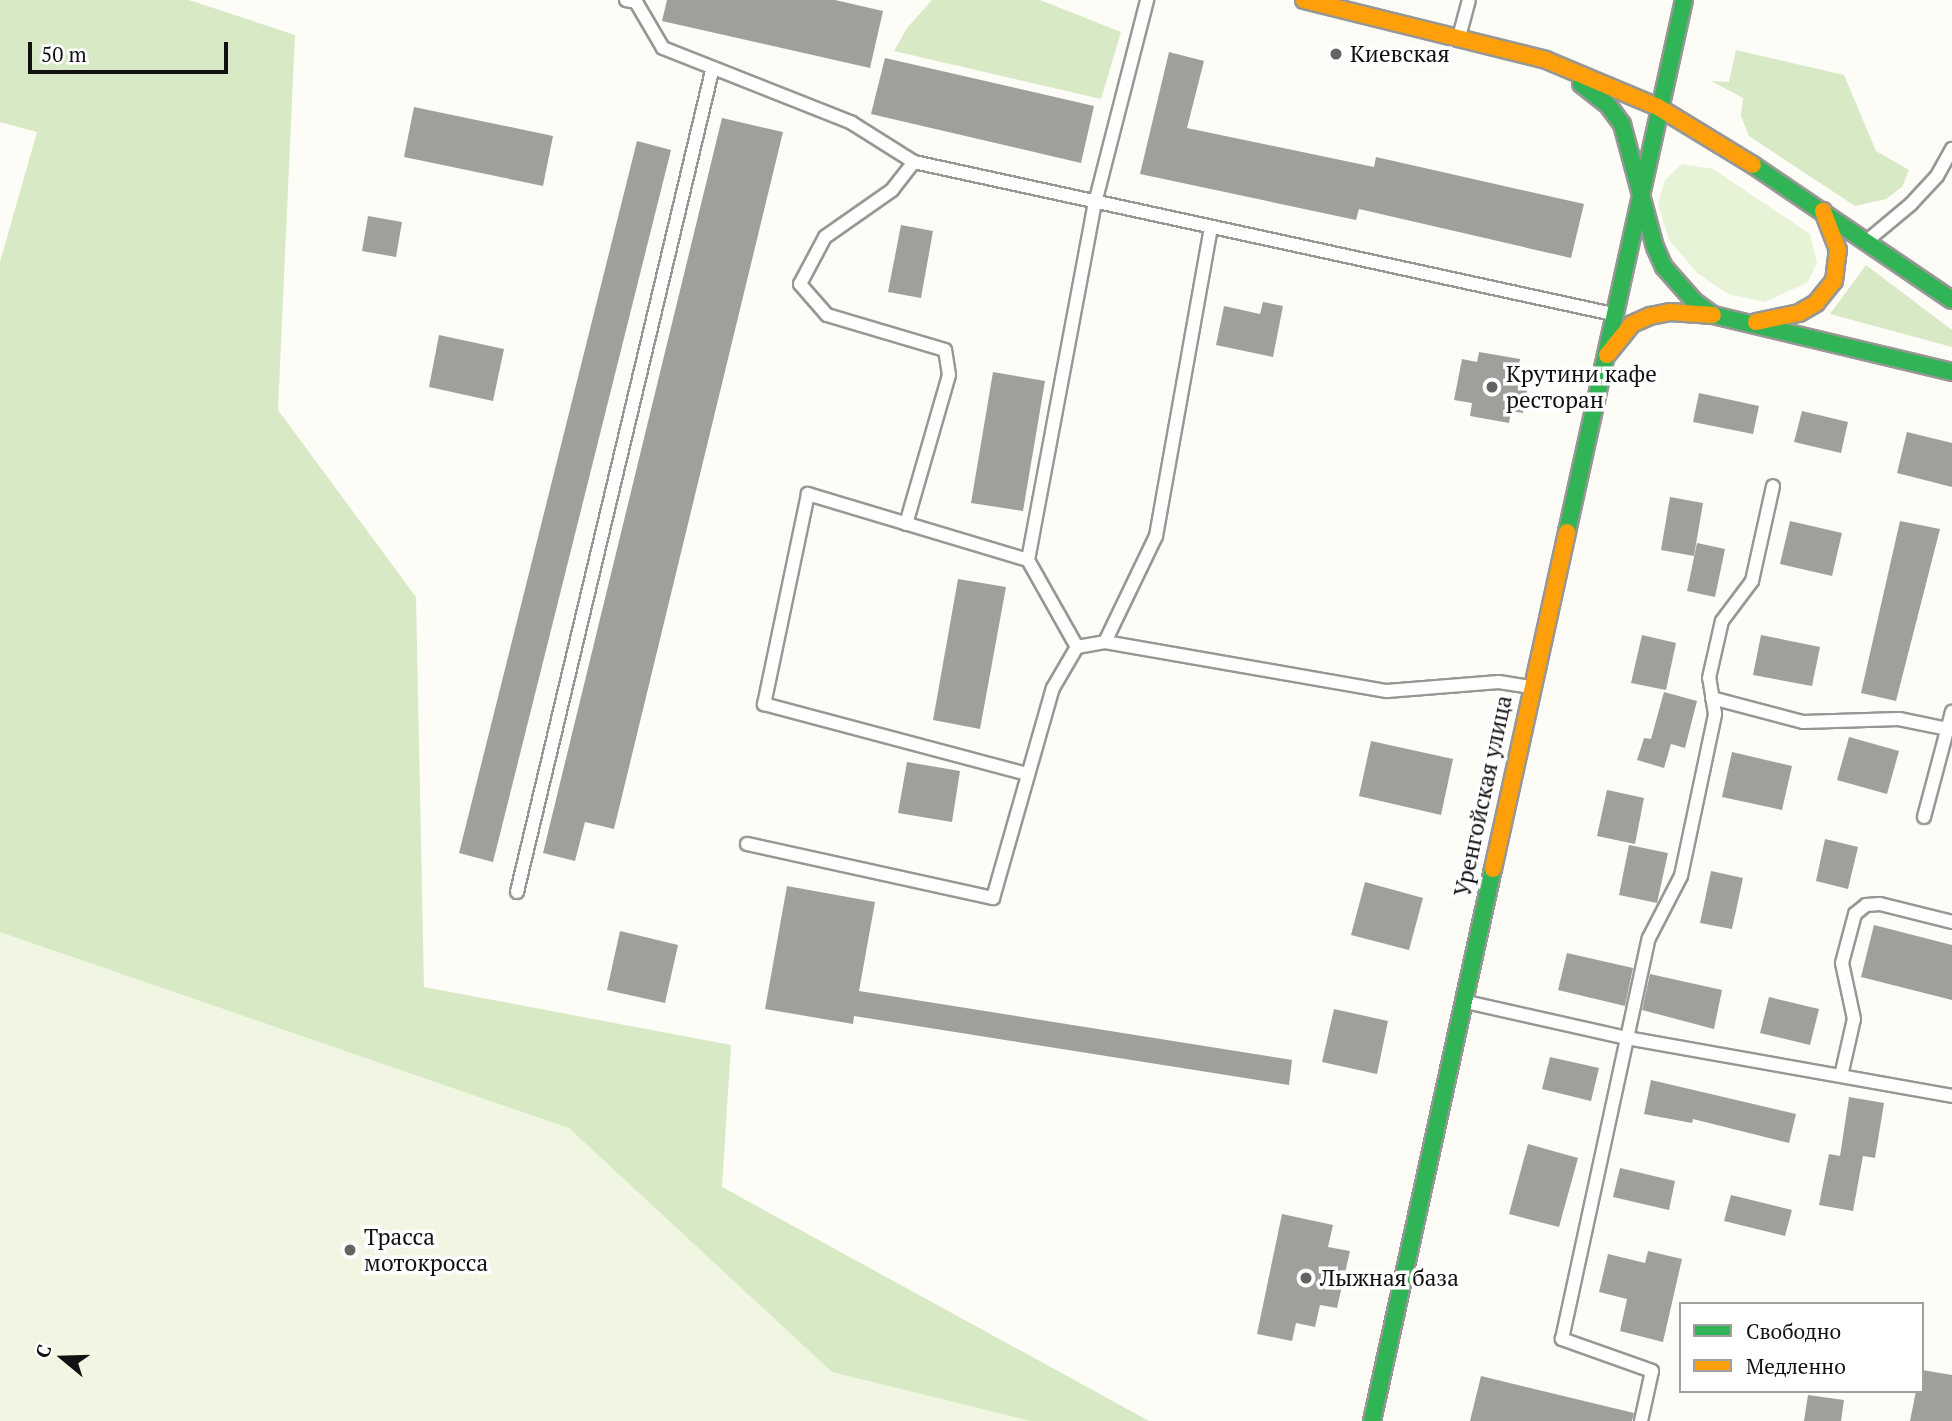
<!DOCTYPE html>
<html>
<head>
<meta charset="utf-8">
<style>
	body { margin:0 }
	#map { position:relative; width:1952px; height:1421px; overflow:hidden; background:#fdfcf7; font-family:"PT Serif",serif }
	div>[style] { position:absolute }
	.green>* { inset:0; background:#e7f3d7 }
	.forest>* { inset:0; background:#d8eac5 }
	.pitch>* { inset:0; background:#f0f6e1 }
	.building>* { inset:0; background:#a19f9c }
	.roads { filter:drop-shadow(2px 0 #979795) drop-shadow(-2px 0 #979795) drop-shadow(0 2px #979795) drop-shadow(0 -2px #979795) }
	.lane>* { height:12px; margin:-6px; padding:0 6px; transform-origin:6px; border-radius:6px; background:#fffffe }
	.fast>* { height:16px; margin:-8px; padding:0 8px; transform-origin:8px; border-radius:8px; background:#30b455 }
	.slow>* { height:16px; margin:-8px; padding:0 8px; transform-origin:8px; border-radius:8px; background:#ff9f0a }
	.dots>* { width:19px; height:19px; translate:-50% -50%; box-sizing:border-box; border:4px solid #fff; border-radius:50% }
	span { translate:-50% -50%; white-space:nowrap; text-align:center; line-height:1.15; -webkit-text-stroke:7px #fff; paint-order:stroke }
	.poi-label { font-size:23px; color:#111 }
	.left { translate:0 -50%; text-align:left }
	.street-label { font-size:23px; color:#111 }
	.legend { position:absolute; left:1679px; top:1302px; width:245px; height:91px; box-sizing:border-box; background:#fff; border:2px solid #a0a0a0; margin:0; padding:9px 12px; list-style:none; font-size:21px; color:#111 }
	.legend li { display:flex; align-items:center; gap:14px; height:35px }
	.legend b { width:35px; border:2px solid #a0a0a0 }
	.north { position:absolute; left:28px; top:1323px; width:70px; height:70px; -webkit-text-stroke:5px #fff; paint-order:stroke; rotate:289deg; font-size:19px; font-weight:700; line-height:28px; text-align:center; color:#111 }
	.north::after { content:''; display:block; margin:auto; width:24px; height:32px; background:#111; clip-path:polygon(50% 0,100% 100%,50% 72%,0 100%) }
	.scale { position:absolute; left:28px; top:42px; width:200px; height:32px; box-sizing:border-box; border:4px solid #111; border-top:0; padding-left:9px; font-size:21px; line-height:24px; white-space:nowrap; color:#111; -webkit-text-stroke:5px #fff; paint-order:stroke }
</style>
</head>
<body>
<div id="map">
	<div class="green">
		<div style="clip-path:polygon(1682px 164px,1713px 169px,1810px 234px,1817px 263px,1807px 283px,1764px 302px,1728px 294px,1697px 273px,1669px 240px,1658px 204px,1665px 180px)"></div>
	</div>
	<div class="forest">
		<div style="clip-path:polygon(0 0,189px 0,295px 35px,278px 410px,416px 597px,424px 987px,731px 1045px,722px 1187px,1149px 1421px,0 1421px,0 262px,37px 132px,0 122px)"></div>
		<div style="clip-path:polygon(932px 0,1040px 0,1121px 32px,1101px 99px,894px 51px,907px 28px)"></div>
		<div style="clip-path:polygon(1736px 50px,1844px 75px,1876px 151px,1909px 170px,1902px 187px,1886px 199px,1855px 206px,1749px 136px,1741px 116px,1743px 98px,1711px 81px,1729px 82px)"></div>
		<div style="clip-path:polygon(1866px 265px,1952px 330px,1952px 347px,1830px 314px)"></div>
	</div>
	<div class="pitch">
		<div style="clip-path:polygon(0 932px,569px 1128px,832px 1372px,1031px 1421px,0 1421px)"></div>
	</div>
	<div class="building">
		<div style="clip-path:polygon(667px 0,835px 0,883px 11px,870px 68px,662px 21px)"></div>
		<div style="clip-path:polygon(1169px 52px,1204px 61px,1187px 128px,1374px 167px,1376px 157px,1584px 204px,1571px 258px,1359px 209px,1356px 220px,1140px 174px)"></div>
		<div style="clip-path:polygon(885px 58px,1094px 106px,1081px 163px,871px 114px)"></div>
		<div style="clip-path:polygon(414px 107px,553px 136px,543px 186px,404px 157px)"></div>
		<div style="clip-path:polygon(722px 118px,783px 132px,614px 829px,585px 822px,575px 861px,543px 853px)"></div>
		<div style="clip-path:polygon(637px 141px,671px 150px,493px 862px,459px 853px)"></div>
		<div style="clip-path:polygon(368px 216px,402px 222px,396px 257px,362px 251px)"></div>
		<div style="clip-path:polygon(901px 225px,933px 231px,921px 298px,888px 292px)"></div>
		<div style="clip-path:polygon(1263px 302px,1283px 306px,1273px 357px,1216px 345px,1224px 306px,1260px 314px)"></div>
		<div style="clip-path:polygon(439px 335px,504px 349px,493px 401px,429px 387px)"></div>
		<div style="clip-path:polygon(1479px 352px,1520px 359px,1518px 373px,1530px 375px,1523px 413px,1511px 411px,1509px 423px,1470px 416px,1472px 403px,1454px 400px,1462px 359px,1477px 362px)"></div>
		<div style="clip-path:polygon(993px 372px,1045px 381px,1023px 511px,971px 503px)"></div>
		<div style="clip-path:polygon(1699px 393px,1759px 406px,1753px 434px,1693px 422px)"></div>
		<div style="clip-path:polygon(1802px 411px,1848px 422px,1841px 453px,1794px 442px)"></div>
		<div style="clip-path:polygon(1907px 432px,1952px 443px,1952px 487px,1897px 473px)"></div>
		<div style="clip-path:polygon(1670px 497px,1703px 503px,1694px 556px,1661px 550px)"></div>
		<div style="clip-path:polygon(1790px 521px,1842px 533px,1832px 576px,1780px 564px)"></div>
		<div style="clip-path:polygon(1900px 521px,1940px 529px,1896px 701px,1861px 693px)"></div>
		<div style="clip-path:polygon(1697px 543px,1725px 549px,1715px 597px,1687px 591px)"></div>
		<div style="clip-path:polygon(958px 579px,1006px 587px,980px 729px,933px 720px)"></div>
		<div style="clip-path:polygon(1642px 635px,1676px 643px,1666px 690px,1631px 683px)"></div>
		<div style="clip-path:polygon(1761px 635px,1820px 647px,1812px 686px,1753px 675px)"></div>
		<div style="clip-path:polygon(1664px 692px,1697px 701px,1685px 748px,1671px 744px,1664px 768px,1637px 760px,1644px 738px,1651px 739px)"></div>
		<div style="clip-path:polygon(1849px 737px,1899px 751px,1887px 794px,1837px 780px)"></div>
		<div style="clip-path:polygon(1371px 741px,1453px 759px,1441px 815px,1359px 796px)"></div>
		<div style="clip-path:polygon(1732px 752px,1792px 766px,1782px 810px,1722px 797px)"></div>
		<div style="clip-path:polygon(907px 762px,960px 771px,952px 822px,898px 813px)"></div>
		<div style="clip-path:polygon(1607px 790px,1644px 798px,1635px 844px,1597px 836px)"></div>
		<div style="clip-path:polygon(1825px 839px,1858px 847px,1848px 889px,1816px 881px)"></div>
		<div style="clip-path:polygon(1629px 845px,1668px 853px,1657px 903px,1619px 895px)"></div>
		<div style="clip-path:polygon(1711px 871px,1743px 878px,1732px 929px,1700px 923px)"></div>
		<div style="clip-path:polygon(1365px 882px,1423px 898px,1409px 950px,1351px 935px)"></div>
		<div style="clip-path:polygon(787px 886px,875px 902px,859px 991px,1292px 1060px,1289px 1085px,854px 1016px,853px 1024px,765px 1009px)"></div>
		<div style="clip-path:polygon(1874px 925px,1952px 945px,1952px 1000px,1861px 977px)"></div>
		<div style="clip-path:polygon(620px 931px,678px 945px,665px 1003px,607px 990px)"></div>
		<div style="clip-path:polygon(1567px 953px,1633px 968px,1625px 1006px,1558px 990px)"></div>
		<div style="clip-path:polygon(1650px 974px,1722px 990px,1714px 1029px,1642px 1010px)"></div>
		<div style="clip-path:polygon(1769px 997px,1819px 1009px,1810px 1045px,1760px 1033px)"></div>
		<div style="clip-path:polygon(1334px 1009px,1388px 1021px,1377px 1074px,1322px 1062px)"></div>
		<div style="clip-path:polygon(1550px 1057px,1599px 1068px,1591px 1101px,1542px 1089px)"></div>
		<div style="clip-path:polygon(1651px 1080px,1796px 1114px,1789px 1143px,1693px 1119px,1692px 1123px,1644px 1114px)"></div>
		<div style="clip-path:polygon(1849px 1097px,1884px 1103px,1875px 1158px,1863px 1156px,1853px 1211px,1819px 1205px,1829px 1154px,1840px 1156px)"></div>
		<div style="clip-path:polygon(1528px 1144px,1578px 1158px,1559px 1227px,1509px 1214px)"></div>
		<div style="clip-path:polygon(1620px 1168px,1675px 1181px,1669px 1210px,1613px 1197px)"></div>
		<div style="clip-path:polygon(1731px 1195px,1792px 1210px,1785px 1236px,1724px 1221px)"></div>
		<div style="clip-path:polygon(1282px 1214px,1333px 1225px,1328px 1247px,1350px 1251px,1337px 1308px,1320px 1305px,1315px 1327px,1296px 1323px,1292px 1341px,1257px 1334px)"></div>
		<div style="clip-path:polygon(1648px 1251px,1682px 1259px,1663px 1342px,1620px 1331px,1627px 1299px,1599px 1292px,1608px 1254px,1645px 1263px)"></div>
		<div style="clip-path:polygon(1922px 1370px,1952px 1375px,1952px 1421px,1910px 1421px,1916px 1391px,1922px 1391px)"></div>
		<div style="clip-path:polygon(1481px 1376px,1634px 1413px,1632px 1421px,1470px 1421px)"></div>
		<div style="clip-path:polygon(1808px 1395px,1844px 1400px,1841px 1421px,1804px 1421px)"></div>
	</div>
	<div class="roads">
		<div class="lane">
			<div style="left:626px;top:0;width:10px;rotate:11deg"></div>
			<div style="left:636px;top:2px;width:53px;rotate:59.6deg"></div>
			<div style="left:663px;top:48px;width:203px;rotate:21.6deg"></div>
			<div style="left:852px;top:123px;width:73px;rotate:32.2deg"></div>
			<div style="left:914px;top:162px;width:715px;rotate:12.27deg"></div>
			<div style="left:1459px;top:37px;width:38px;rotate:-75deg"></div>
			<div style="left:1868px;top:240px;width:56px;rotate:-39.9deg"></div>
			<div style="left:1911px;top:204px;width:38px;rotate:-47deg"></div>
			<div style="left:1937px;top:176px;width:31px;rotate:-61deg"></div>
			<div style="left:906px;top:524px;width:155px;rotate:-73.9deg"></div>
			<div style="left:949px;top:375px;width:25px;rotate:-99deg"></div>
			<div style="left:945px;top:350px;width:123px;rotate:-163.5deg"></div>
			<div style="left:827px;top:315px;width:41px;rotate:-131.1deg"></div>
			<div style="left:800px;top:284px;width:53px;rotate:-62deg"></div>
			<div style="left:825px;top:237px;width:82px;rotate:-35deg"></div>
			<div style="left:892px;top:190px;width:36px;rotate:-52deg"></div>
			<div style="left:1028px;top:560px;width:230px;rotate:-163.3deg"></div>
			<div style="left:808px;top:494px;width:215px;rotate:101.8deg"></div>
			<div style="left:764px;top:704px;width:273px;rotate:14.9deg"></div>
			<div style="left:1105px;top:642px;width:118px;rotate:-64.3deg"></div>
			<div style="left:1156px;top:536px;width:313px;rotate:-79.9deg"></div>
			<div style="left:1077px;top:647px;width:100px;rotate:-119.4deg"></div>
			<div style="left:1028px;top:560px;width:363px;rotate:-79.4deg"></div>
			<div style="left:1095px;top:203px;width:210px;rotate:-75.6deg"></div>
			<div style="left:1712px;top:698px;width:94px;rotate:14.8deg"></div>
			<div style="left:1803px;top:722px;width:96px;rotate:-1.8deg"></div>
			<div style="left:1899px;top:719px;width:54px;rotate:11.7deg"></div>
			<div style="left:1924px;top:817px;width:109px;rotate:-75.1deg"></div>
			<div style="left:747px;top:844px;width:252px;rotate:12.4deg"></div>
			<div style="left:993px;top:898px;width:218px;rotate:-74.1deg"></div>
			<div style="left:1053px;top:688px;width:48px;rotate:-59.7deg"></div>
			<div style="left:1077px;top:647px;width:28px;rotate:-10deg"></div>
			<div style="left:1105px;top:642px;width:286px;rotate:9.9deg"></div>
			<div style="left:1387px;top:691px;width:112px;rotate:-4.6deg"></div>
			<div style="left:1499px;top:682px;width:31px;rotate:9deg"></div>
			<div style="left:517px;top:892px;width:844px;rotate:-76.64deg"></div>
			<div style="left:1466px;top:1002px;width:165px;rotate:12.6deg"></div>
			<div style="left:1627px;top:1038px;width:330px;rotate:10.1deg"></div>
			<div style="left:1841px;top:1076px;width:58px;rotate:-77.2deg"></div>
			<div style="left:1854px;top:1019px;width:57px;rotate:-102.1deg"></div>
			<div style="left:1842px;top:963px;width:51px;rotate:-75.1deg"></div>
			<div style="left:1855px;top:914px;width:14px;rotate:-39deg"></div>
			<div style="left:1866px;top:905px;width:14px;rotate:-4deg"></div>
			<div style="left:1880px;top:904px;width:74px;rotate:14deg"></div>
			<div style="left:1641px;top:1421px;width:51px;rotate:-77.6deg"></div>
			<div style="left:1652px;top:1371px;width:96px;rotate:-160.4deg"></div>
			<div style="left:1562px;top:1339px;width:410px;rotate:-77.8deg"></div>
			<div style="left:1649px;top:938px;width:70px;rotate:-62.7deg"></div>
			<div style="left:1681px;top:876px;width:166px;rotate:-78.1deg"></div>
			<div style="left:1715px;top:714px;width:36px;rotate:-99deg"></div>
			<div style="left:1709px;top:678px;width:58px;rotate:-77.2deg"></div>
			<div style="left:1722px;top:621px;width:50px;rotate:-53.1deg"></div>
			<div style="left:1752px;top:581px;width:97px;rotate:-77.5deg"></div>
		</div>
		<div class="fast">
			<div style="left:1581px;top:84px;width:34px;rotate:38deg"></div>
			<div style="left:1608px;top:105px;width:24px;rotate:54deg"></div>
			<div style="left:1622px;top:124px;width:127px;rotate:75deg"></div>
			<div style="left:1655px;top:247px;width:22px;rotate:66deg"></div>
			<div style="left:1664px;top:267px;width:47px;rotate:48.5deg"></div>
			<div style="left:1695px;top:302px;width:22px;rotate:36deg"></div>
			<div style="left:1713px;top:315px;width:246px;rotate:13.4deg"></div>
			<div style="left:1753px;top:165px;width:240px;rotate:34.2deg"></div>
			<div style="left:1567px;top:532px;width:545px;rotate:-77.6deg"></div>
			<div style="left:1372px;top:1421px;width:565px;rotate:-77.64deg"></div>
		</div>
		<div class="slow">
			<div style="left:1304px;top:0;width:249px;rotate:13.9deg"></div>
			<div style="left:1546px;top:60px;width:121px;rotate:22.8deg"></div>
			<div style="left:1658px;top:107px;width:111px;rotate:31.4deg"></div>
			<div style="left:1756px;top:322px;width:44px;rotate:-11.8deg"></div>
			<div style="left:1799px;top:313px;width:20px;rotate:-30deg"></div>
			<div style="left:1816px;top:303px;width:28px;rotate:-51deg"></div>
			<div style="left:1834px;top:281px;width:31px;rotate:-83deg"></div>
			<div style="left:1838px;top:250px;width:42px;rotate:-111deg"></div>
			<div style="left:1607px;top:355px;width:40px;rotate:-51deg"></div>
			<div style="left:1632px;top:324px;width:20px;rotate:-24deg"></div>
			<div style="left:1650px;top:316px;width:20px;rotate:-11deg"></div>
			<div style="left:1670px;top:312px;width:43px;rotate:4deg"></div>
			<div style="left:1493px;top:869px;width:345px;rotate:-77.6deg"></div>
		</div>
	</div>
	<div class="dots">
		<div style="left:1336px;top:54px;background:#646362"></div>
		<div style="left:1492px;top:387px;background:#646362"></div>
		<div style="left:350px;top:1250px;background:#646362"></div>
		<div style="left:1306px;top:1278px;background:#646362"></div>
	</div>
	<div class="poi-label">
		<span class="left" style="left:1350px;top:54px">Киевская</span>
		<span class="left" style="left:1506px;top:387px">Крутини кафе<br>ресторан</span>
		<span class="left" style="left:364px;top:1250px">Трасса<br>мотокросса</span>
		<span class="left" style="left:1320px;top:1278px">Лыжная база</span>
	</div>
	<div class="street-label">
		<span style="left:1483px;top:796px;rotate:-78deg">Уренгойская улица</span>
	</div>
	<ul class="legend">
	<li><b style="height:9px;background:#30b455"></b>Свободно</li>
	<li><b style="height:9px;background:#ff9f0a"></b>Медленно</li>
	</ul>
	<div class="north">С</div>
	<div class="scale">50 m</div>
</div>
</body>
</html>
